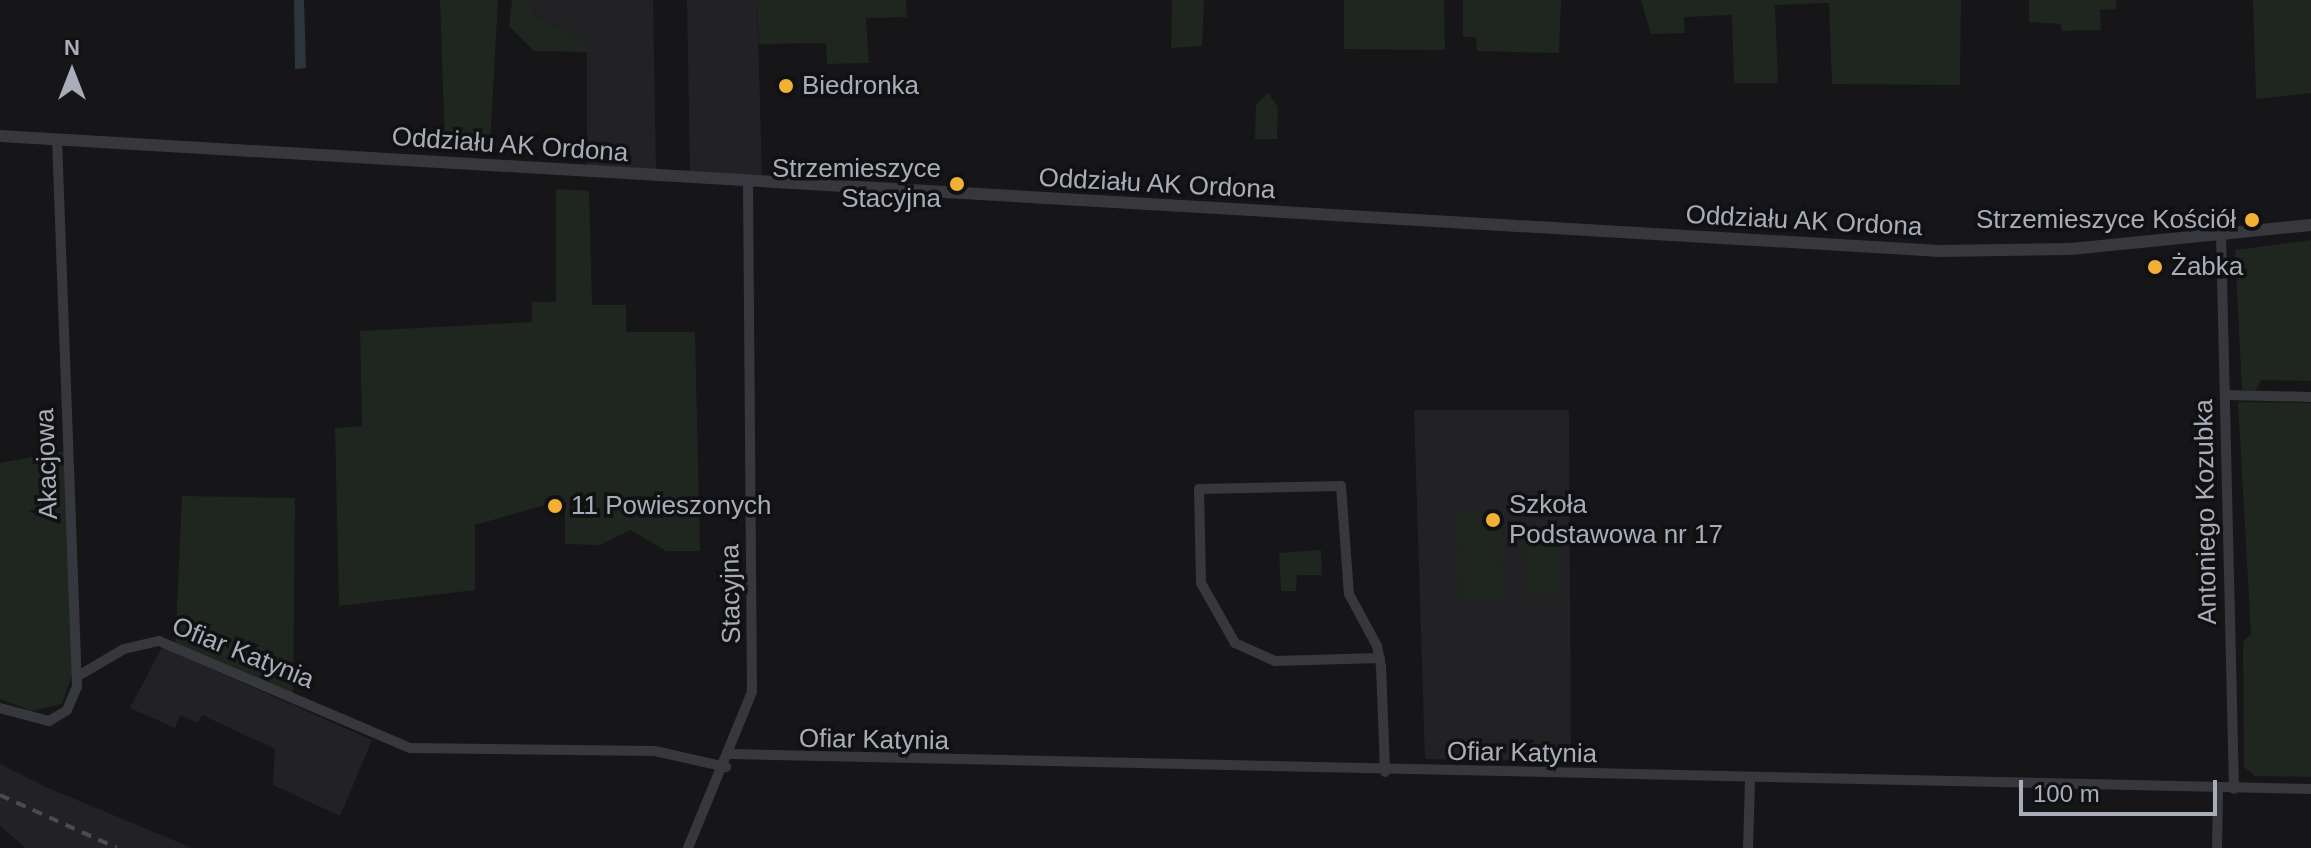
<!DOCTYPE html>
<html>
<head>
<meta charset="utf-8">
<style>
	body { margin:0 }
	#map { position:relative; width:2311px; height:848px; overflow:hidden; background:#161618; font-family:Arial,sans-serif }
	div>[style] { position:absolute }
	.built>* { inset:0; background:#222225 }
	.green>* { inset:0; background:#1e261f }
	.water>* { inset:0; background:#2c353c }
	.minor>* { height:10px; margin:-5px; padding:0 5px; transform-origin:5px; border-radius:5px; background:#37383d }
	.tertiary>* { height:12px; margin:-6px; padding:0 6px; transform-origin:6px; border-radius:6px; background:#37383d }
	.rail>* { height:4px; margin-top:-2px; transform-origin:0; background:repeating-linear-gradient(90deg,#4a4c52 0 10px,transparent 0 18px) }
	.dots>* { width:22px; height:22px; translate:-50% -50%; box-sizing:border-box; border:4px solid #111113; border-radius:50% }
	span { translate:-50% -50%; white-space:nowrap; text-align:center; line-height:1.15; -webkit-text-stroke:7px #111113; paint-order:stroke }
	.poi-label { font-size:26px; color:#a8adb8 }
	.left { translate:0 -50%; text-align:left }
	.right { translate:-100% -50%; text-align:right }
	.street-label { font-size:26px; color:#a8adb8 }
	.north { position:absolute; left:32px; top:32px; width:80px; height:80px; -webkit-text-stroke:6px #111113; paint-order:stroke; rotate:0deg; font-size:22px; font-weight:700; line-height:32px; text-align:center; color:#a8adb8 }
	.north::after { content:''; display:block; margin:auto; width:28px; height:36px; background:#a8adb8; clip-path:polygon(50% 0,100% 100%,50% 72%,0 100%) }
	.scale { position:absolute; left:2019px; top:780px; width:198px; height:36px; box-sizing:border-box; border:4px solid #a8adb8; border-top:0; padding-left:10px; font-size:24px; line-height:28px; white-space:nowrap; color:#a8adb8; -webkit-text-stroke:6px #111113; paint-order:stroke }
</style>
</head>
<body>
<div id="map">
	<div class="built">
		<div style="clip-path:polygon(527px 0,653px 0,656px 170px,587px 165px,587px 40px,537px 17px)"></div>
		<div style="clip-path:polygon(687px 0,757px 0,762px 175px,690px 172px)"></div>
		<div style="clip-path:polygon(1414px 410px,1569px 410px,1571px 755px,1540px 761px,1425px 759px)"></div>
		<div style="clip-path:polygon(162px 647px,372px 740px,340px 816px,273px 785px,275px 749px,202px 715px,198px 723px,180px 715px,175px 728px,130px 708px)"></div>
		<div style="clip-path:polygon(0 764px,46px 787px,192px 848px,26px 848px,0 826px)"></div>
	</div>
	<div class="green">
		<div style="clip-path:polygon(440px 0,498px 0,490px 145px,445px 146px)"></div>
		<div style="clip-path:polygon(512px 0,527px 0,537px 17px,587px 40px,587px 52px,534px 51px,509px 26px)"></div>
		<div style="clip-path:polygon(757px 0,906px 0,907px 17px,866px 18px,869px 63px,827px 64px,826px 43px,759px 44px)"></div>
		<div style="clip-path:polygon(1172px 0,1204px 0,1202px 46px,1171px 48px)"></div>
		<div style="clip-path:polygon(1344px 0,1444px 0,1445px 50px,1344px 49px)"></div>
		<div style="clip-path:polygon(1463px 0,1561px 0,1559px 53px,1477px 51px,1476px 37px,1463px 37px)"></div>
		<div style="clip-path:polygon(1641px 0,1961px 0,1960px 85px,1832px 84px,1829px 3px,1775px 5px,1778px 83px,1734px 83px,1732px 15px,1684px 17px,1685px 33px,1651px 34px)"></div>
		<div style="clip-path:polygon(2029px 0,2116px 0,2116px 9px,2100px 10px,2101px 30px,2062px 31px,2061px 24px,2029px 22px)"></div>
		<div style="clip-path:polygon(2253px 0,2311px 0,2311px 93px,2256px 99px)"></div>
		<div style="clip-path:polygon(1268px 93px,1278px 107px,1277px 139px,1255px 139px,1256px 105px)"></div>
		<div style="clip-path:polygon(556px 189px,589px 191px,592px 305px,626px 305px,626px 332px,695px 332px,700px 551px,666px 551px,631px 530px,599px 545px,565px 544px,565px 504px,552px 503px,475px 525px,475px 590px,339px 606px,335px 428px,362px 426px,360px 331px,532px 322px,532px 302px,556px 302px)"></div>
		<div style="clip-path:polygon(2311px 240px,2311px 381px,2261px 380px,2255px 391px,2242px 390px,2235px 250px)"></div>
		<div style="clip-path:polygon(2238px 402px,2311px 403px,2311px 777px,2255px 776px,2244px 767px,2243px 642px,2251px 634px)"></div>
		<div style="clip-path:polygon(65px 451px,73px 672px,62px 704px,32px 711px,0 699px,0 463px)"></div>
		<div style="clip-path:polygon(182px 496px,295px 498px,293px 703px,175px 652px)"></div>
		<div style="clip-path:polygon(1458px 512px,1501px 512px,1502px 600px,1459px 600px)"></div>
		<div style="clip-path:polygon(1525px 538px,1558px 538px,1559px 595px,1525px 596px)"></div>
		<div style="clip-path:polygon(1321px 550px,1322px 575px,1297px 575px,1296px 591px,1281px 591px,1279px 553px)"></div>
	</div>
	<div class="water">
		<div style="clip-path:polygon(294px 0,304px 0,306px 68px,295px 69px)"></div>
	</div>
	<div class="minor">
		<div style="left:2221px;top:234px;width:555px;rotate:88.66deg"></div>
		<div style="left:2226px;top:395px;width:85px;rotate:1.3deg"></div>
		<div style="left:1380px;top:658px;width:105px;rotate:178.4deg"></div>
		<div style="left:1275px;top:661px;width:44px;rotate:-155.8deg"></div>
		<div style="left:1235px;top:643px;width:69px;rotate:-119.5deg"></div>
		<div style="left:1201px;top:583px;width:94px;rotate:-91.2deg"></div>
		<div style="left:1199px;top:489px;width:142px;rotate:-1.2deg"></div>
		<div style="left:1341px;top:486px;width:108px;rotate:85.8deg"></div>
		<div style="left:1349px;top:594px;width:59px;rotate:61.7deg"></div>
		<div style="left:1377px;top:646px;width:20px;rotate:79deg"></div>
		<div style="left:1381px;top:666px;width:106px;rotate:87.8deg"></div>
		<div style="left:78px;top:676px;width:53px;rotate:-30.4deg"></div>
		<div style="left:124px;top:649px;width:36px;rotate:-13deg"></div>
		<div style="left:159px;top:641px;width:273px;rotate:23.1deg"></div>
		<div style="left:410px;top:748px;width:245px;rotate:0.7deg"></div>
		<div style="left:655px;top:751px;width:73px;rotate:12.7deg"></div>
		<div style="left:0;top:708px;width:51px;rotate:14.9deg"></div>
		<div style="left:49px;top:721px;width:21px;rotate:-31deg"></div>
		<div style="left:67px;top:710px;width:25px;rotate:-67deg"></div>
		<div style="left:77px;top:687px;width:547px;rotate:-92.09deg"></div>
		<div style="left:732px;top:754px;width:1579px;rotate:1.27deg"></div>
		<div style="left:688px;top:848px;width:169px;rotate:-67.7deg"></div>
		<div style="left:752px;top:692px;width:510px;rotate:-90.45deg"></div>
		<div style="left:1748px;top:848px;width:69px;rotate:-88.3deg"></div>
		<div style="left:2217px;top:848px;width:59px;rotate:-89deg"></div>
	</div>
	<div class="tertiary">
		<div style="left:0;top:136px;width:1943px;rotate:3.39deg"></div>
		<div style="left:1940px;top:251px;width:131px;rotate:-0.9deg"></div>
		<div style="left:2071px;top:249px;width:241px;rotate:-5.7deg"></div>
	</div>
	<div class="rail">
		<div style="left:0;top:795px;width:128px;rotate:24.4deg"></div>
	</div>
	<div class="dots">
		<div style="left:786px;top:86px;background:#f2b134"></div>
		<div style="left:957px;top:184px;background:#f2b134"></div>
		<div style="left:2252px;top:220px;background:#f2b134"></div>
		<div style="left:2155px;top:267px;background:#f2b134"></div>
		<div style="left:555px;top:506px;background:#f2b134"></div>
		<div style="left:1493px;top:520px;background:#f2b134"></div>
	</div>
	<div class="poi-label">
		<span class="left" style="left:802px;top:86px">Biedronka</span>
		<span class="right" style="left:941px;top:184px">Strzemieszyce<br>Stacyjna</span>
		<span class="right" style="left:2236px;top:220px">Strzemieszyce Kościół</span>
		<span class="left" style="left:2171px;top:267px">Żabka</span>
		<span class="left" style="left:1509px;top:520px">Szkoła<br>Podstawowa nr 17</span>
		<span class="left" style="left:571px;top:506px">11 Powieszonych</span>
	</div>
	<div class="street-label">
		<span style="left:510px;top:145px;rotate:4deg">Oddziału AK Ordona</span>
		<span style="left:1157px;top:184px;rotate:3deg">Oddziału AK Ordona</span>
		<span style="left:1804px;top:221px;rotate:3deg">Oddziału AK Ordona</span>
		<span style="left:47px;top:464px;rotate:-92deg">Akacjowa</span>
		<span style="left:2206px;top:512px;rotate:-91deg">Antoniego Kozubka</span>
		<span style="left:731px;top:594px;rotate:-91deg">Stacyjna</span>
		<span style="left:243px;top:653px;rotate:22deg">Ofiar Katynia</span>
		<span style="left:874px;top:740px;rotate:1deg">Ofiar Katynia</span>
		<span style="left:1522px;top:753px;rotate:1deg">Ofiar Katynia</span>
	</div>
	<div class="north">N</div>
	<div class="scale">100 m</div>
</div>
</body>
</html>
